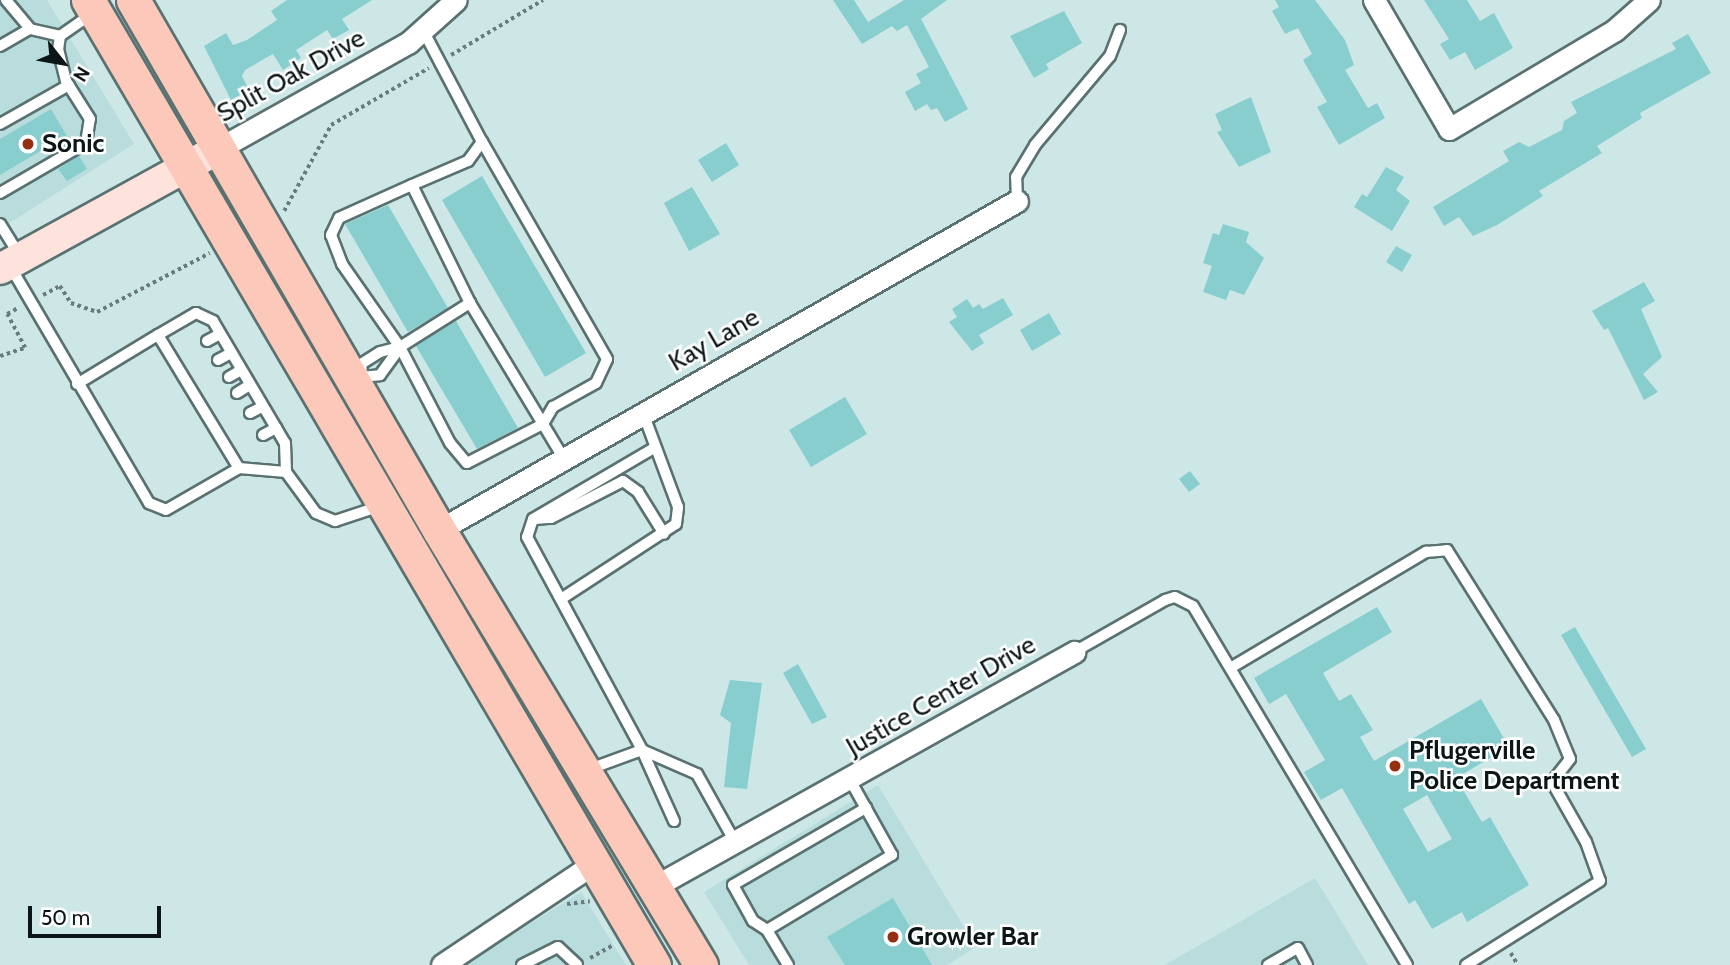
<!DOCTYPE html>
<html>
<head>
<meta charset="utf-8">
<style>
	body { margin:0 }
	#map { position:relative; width:1730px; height:965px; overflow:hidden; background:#cde7e7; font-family:Cabin,sans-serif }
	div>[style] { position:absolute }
	.built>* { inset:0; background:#b9dddd }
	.building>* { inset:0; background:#88cece }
	.path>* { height:3.5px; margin-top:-1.75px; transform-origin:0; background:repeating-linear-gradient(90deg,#6a7b7b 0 3.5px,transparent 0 7px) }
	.roads { filter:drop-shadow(2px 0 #597170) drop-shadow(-2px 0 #597170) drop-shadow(0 2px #597170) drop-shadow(0 -2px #597170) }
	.lane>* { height:10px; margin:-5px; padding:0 5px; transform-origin:5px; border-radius:5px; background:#fff }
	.street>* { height:21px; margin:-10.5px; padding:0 10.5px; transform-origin:10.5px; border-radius:10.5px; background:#fff }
	.secondary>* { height:30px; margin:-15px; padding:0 15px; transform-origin:15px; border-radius:15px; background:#fde3dc }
	.primary>* { height:33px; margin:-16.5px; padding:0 16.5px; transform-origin:16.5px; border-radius:16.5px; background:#fbc8ba }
	.dots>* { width:19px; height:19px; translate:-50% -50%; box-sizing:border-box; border:4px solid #fff; border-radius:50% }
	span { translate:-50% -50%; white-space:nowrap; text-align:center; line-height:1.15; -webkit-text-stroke:5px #fff; paint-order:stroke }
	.street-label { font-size:26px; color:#0c1616 }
	.poi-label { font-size:26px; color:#0c1616; font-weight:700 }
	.left { translate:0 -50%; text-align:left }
	.north { position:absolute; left:28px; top:28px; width:70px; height:70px; -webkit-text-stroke:5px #fff; paint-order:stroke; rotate:121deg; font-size:19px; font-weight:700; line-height:28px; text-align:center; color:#0c1616 }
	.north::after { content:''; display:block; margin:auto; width:24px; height:32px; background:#0c1616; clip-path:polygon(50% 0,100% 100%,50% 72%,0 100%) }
	.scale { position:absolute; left:28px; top:906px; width:133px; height:32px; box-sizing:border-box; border:4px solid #0c1616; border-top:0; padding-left:9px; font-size:21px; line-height:24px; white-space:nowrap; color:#0c1616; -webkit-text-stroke:5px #fff; paint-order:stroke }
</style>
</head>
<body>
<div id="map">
	<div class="built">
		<div style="clip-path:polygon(0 0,47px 0,134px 144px,0 229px)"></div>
		<div style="clip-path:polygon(878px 785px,976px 947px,947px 965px,749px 965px,704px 892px)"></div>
		<div style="clip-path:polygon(1315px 878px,1368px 965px,1165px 965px)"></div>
		<div style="clip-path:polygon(581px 892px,626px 965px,464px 965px)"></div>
	</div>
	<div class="building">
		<div style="clip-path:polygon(287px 0,372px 0,342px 19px,349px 30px,333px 39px,327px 30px,296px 50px,301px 58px,283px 70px,273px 54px,245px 70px,242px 76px,249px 90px,231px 100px,204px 46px,226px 33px,233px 45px,247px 40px,277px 20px,271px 11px)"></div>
		<div style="clip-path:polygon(833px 0,854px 0,868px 22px,904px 0,947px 0,921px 19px,968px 109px,945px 122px,937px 108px,931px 110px,927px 104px,915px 111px,905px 92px,921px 83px,916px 74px,929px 67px,907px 25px,897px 31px,892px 26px,862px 44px)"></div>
		<div style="clip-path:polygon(1275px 0,1315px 0,1345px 40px,1354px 65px,1345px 70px,1368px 108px,1377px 103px,1385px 118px,1339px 145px,1317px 107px,1327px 102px,1303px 60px,1312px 54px,1298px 28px,1285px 34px,1272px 11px,1279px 7px)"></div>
		<div style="clip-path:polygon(1424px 0,1467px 0,1480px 21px,1494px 13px,1513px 48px,1475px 70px,1465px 52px,1450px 60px,1440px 44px,1449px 39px)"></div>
		<div style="clip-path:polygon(1064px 11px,1082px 43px,1046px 64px,1049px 69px,1034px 78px,1010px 36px)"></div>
		<div style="clip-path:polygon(1688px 34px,1711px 73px,1640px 113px,1642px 118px,1597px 146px,1602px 153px,1539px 191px,1543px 196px,1497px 225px,1473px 236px,1459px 217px,1444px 226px,1433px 207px,1509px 161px,1503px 151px,1519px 142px,1529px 147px,1562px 130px,1564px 121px,1577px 113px,1571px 102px,1676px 49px,1672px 43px)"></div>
		<div style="clip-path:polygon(1251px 97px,1271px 152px,1239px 167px,1217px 132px,1222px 130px,1215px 114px)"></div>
		<div style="clip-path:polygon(51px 109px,71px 143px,48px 156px,44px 149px,0 175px,0 139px)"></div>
		<div style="clip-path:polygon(726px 143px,739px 165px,712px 182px,698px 160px)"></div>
		<div style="clip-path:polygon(79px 156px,87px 169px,67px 181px,58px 169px)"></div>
		<div style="clip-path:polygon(1386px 167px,1404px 177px,1396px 190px,1410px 201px,1392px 231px,1354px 207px,1362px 194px,1367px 197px)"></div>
		<div style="clip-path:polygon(482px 176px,586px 353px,545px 377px,442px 200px)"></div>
		<div style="clip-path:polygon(692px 187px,720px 234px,689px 251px,664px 203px)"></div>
		<div style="clip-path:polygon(388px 205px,448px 308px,408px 332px,345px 224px)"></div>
		<div style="clip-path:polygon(1223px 224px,1249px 232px,1246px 242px,1264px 258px,1244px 295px,1230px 290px,1226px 300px,1203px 292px,1212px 266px,1203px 263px,1213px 233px,1219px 235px)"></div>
		<div style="clip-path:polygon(1396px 246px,1412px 255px,1402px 272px,1386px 262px)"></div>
		<div style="clip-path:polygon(1644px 282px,1655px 301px,1641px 309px,1662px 357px,1643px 374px,1658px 392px,1644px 400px,1608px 328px,1604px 330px,1592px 311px)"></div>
		<div style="clip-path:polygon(1003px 298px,1013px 315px,979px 335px,984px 343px,972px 351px,949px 322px,957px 317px,952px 309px,967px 299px,973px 308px,979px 304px,983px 309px)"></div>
		<div style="clip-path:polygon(1049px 313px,1061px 334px,1032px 351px,1020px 330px)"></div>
		<div style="clip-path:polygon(456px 321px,518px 428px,477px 449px,416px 346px)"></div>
		<div style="clip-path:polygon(845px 397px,867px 434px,811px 467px,789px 430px)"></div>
		<div style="clip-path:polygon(1190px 471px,1200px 484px,1189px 492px,1179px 479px)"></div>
		<div style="clip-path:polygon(evenodd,1377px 607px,1392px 632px,1323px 673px,1339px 701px,1351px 694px,1373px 730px,1360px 737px,1374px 761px,1481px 699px,1509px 747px,1456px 778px,1482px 822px,1490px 817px,1529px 885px,1467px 922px,1462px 912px,1432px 929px,1415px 900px,1409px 904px,1342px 788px,1321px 800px,1304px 772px,1325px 760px,1286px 694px,1269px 704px,1254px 678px,1377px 607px,1427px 795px,1452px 839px,1428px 852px,1403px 809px,1427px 795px)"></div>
		<div style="clip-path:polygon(1575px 627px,1646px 749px,1632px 757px,1561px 635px)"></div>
		<div style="clip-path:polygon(798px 664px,827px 717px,812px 724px,783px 673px)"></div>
		<div style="clip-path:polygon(730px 680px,762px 683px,747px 789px,724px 787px,731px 723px,720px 715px)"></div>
		<div style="clip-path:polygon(893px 898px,932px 965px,845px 965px,827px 937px)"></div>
	</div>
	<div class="path">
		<div style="left:451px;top:55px;width:107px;rotate:-30.9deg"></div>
		<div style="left:284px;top:211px;width:98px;rotate:-61.3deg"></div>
		<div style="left:331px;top:125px;width:113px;rotate:-30.2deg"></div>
		<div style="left:43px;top:295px;width:19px;rotate:-28deg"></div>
		<div style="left:60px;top:286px;width:20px;rotate:57deg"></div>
		<div style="left:71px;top:303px;width:28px;rotate:19deg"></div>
		<div style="left:97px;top:312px;width:127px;rotate:-27.6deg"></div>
		<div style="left:0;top:356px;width:26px;rotate:-18deg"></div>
		<div style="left:25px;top:348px;width:38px;rotate:-118deg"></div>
		<div style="left:7px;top:314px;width:13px;rotate:-29deg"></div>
		<div style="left:567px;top:904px;width:23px;rotate:-7deg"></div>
		<div style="left:1511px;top:953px;width:14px;rotate:60deg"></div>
		<div style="left:590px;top:958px;width:26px;rotate:-29deg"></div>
	</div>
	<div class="roads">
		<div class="lane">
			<div style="left:6px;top:0;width:38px;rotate:50deg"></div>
			<div style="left:30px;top:29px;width:31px;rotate:13deg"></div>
			<div style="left:0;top:46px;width:34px;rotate:-30deg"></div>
			<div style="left:0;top:124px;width:79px;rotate:-29.5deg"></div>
			<div style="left:412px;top:185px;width:80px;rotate:155.7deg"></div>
			<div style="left:339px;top:218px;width:19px;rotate:115deg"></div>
			<div style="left:331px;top:235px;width:31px;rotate:69deg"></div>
			<div style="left:342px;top:264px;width:101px;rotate:55.1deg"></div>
			<div style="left:400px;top:347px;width:108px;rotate:62.5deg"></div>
			<div style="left:450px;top:443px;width:26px;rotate:50deg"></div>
			<div style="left:467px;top:463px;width:85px;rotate:-27.2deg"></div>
			<div style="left:543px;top:424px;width:41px;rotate:59deg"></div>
			<div style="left:0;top:193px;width:99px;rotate:-30.2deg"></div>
			<div style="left:86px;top:143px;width:24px;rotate:-81deg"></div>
			<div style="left:90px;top:119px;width:45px;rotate:-122.3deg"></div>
			<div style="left:66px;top:81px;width:32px;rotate:-104deg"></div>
			<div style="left:58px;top:50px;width:14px;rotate:-82deg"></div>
			<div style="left:60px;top:36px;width:40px;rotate:-34.9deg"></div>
			<div style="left:1017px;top:201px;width:24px;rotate:-92deg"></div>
			<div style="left:1016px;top:177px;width:37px;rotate:-59deg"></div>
			<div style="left:1035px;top:145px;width:116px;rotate:-49.9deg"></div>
			<div style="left:1110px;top:56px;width:28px;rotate:-69deg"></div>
			<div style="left:0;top:224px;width:36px;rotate:58deg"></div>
			<div style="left:10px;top:266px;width:275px;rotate:59.6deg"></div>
			<div style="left:149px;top:503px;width:18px;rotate:22deg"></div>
			<div style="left:166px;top:510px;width:84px;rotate:-29.9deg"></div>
			<div style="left:239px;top:468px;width:47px;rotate:4.9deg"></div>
			<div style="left:286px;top:472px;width:51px;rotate:53.8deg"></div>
			<div style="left:316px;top:513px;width:21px;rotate:23deg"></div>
			<div style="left:335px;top:521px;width:47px;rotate:-18.4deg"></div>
			<div style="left:470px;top:303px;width:141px;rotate:58.9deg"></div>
			<div style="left:543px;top:424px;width:20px;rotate:-60deg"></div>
			<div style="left:553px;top:407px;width:49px;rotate:-29.2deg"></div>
			<div style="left:596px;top:383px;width:26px;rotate:-65deg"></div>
			<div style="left:607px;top:359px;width:250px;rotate:-119.9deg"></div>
			<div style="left:158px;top:335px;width:44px;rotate:-30.1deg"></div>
			<div style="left:196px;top:313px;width:19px;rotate:25deg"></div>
			<div style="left:213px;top:321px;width:142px;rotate:59.5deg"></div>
			<div style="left:285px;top:443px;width:29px;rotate:88deg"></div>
			<div style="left:207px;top:341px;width:15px;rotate:-28deg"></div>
			<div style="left:218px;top:360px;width:15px;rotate:-28deg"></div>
			<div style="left:362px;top:375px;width:11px;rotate:-95deg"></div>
			<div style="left:361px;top:364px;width:22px;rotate:-32deg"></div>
			<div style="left:380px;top:352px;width:21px;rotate:-14deg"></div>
			<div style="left:400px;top:347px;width:83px;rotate:-32.2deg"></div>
			<div style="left:470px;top:303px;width:131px;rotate:-116.2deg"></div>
			<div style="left:412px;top:185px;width:61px;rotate:-23.2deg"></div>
			<div style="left:468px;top:161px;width:24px;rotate:-54deg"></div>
			<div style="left:482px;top:142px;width:124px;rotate:-117.8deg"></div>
			<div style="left:229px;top:377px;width:14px;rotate:-30deg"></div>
			<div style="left:359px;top:377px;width:21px;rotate:-5deg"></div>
			<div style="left:380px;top:375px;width:34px;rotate:-54deg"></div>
			<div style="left:77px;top:384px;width:95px;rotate:-31.2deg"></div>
			<div style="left:158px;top:335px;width:156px;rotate:58.7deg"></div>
			<div style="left:237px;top:393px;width:15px;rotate:-32deg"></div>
			<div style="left:250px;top:413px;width:13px;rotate:-27deg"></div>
			<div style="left:263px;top:435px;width:15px;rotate:-28deg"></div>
			<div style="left:654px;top:448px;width:140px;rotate:149.6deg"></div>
			<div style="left:533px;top:519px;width:19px;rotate:108deg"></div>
			<div style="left:527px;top:537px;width:242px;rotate:61.6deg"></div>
			<div style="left:642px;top:750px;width:78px;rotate:65.7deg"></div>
			<div style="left:535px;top:519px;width:16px;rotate:-4deg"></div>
			<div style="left:551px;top:518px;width:81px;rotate:-27.2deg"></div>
			<div style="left:623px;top:481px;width:19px;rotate:36deg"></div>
			<div style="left:638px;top:492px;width:49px;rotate:58.2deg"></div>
			<div style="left:561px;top:599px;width:137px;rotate:-33.1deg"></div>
			<div style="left:676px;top:524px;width:17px;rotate:-83deg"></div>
			<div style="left:678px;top:507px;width:100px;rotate:-110.4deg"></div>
			<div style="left:1074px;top:652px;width:105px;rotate:-29.7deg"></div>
			<div style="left:1165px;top:600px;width:10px;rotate:-17deg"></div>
			<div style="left:1175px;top:597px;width:20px;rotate:27deg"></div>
			<div style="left:1193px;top:606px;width:418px;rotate:59.2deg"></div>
			<div style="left:1232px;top:667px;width:226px;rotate:-30.7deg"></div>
			<div style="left:1426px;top:552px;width:21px;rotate:-5deg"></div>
			<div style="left:1447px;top:550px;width:201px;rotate:57.8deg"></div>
			<div style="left:1554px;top:720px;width:42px;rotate:67.7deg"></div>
			<div style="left:1570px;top:759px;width:29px;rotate:128deg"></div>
			<div style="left:1552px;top:782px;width:69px;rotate:60.5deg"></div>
			<div style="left:1586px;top:842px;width:41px;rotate:70.3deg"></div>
			<div style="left:1600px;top:881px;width:158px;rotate:147.9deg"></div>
			<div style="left:587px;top:770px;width:59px;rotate:-20deg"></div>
			<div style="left:642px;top:750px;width:60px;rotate:23.6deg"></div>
			<div style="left:697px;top:774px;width:78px;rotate:60.8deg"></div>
			<div style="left:767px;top:930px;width:17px;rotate:-147deg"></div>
			<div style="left:753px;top:921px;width:41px;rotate:-119.1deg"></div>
			<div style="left:733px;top:885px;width:154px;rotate:-30.1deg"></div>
			<div style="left:522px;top:965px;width:40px;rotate:-26.6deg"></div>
			<div style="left:558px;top:947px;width:26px;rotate:43deg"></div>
			<div style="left:788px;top:965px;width:41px;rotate:-121deg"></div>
			<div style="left:767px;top:930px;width:146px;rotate:-31deg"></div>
			<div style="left:892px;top:855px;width:86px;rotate:-119.2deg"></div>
			<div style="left:1268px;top:965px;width:34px;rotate:-30deg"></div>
			<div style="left:1298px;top:948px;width:19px;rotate:62deg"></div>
		</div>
		<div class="street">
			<div style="left:1374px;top:0;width:149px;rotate:59.8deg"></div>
			<div style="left:1449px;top:129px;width:193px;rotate:-30.8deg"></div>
			<div style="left:1615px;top:30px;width:45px;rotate:-41.4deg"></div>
			<div style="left:218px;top:149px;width:218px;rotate:-29.2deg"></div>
			<div style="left:408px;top:43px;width:64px;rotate:-41.9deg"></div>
			<div style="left:439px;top:530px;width:665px;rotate:-29.65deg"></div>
			<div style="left:652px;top:888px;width:484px;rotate:-29.2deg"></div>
			<div style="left:442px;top:965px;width:182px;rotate:-33.8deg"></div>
		</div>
		<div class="secondary">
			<div style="left:0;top:269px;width:249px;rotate:-28.8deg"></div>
		</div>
		<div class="primary">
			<div style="left:88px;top:0;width:1119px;rotate:59.61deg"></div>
			<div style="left:133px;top:0;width:612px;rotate:60deg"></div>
			<div style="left:439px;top:530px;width:508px;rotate:58.94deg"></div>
		</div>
	</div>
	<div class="dots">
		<div style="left:28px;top:144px;background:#962f10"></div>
		<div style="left:1395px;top:766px;background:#962f10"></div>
		<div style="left:893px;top:937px;background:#962f10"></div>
	</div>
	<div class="street-label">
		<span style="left:291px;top:76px;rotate:-29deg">Split Oak Drive</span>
		<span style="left:714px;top:340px;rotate:-30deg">Kay Lane</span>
		<span style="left:941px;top:696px;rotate:-30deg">Justice Center Drive</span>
	</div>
	<div class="poi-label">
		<span class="left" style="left:42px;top:144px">Sonic</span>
		<span class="left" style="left:1409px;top:766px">Pflugerville<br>Police Department</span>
		<span class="left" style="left:907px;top:937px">Growler Bar</span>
	</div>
	<div class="north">N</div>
	<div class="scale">50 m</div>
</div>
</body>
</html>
